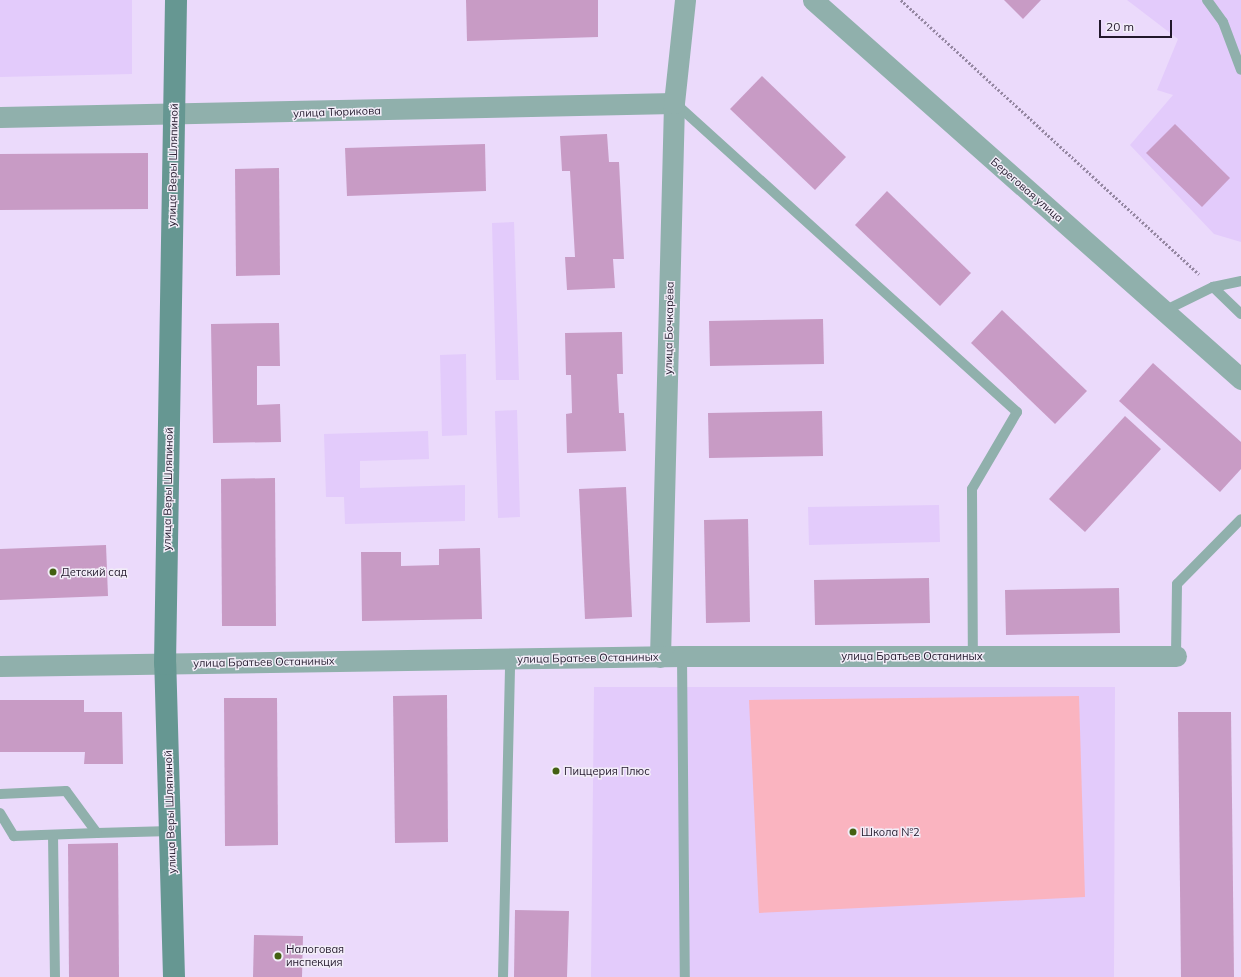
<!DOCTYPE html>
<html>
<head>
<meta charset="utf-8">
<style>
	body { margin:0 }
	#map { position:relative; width:1241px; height:977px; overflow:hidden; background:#ebdafb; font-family:Mulish,sans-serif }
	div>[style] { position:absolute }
	.built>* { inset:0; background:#e3cbfb }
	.green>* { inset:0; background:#fab4c0 }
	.building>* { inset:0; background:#c89bc5 }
	.path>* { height:2.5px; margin-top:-1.25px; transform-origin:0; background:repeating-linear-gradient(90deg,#9587a2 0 2px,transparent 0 4px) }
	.service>* { height:10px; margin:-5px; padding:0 5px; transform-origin:5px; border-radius:5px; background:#90b0ac }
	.minor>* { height:21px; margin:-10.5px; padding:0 10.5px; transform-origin:10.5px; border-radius:10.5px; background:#90b0ac }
	.secondary>* { height:22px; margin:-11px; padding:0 11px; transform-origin:11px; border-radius:11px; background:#669792 }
	.dots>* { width:11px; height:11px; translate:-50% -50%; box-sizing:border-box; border:2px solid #f2edf8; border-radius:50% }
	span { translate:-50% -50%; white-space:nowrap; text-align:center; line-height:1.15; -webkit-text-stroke:3px #f2edf8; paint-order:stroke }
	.street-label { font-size:11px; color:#22182b }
	.poi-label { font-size:11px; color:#22182b }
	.left { translate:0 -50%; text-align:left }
	.scale { position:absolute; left:1099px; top:20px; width:73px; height:18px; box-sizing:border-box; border:2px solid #22182b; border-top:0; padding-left:5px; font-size:12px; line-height:14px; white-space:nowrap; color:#22182b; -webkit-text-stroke:3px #f2edf8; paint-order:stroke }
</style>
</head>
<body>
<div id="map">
	<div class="built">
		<div style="clip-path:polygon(0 0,132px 0,132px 74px,0 77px)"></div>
		<div style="clip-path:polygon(1127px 0,1241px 0,1241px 242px,1214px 234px,1130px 145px,1173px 95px,1157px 90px,1178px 39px)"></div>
		<div style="clip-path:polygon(514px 222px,519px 380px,496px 380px,492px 223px)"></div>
		<div style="clip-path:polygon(466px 354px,467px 435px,442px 436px,440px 355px)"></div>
		<div style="clip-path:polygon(517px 410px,520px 517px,498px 518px,495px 411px)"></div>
		<div style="clip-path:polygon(428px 431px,429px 459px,360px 461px,360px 488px,465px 485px,465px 521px,345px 524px,344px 497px,326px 497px,324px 434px)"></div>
		<div style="clip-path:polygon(939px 505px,940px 542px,809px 545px,808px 507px)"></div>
		<div style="clip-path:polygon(594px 687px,1115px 687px,1114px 977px,591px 977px)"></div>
	</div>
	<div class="green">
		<div style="clip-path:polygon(1079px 696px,1085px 897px,759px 913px,749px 700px)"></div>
	</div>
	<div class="building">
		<div style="clip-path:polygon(466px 0,598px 0,598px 37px,467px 41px)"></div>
		<div style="clip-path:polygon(1004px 0,1041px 0,1023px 19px)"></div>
		<div style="clip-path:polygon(762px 76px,846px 157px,815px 190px,730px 109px)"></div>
		<div style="clip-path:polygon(1175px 124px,1230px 178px,1202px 207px,1146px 153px)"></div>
		<div style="clip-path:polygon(607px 134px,609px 162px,619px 162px,624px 259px,613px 259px,615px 288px,567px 290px,565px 257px,575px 257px,570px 171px,562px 171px,560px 136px)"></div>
		<div style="clip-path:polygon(485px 144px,486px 191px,347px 196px,345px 148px)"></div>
		<div style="clip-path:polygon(148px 153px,148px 209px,0 210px,0 154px)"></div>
		<div style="clip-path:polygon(279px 168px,280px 275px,236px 276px,235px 169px)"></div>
		<div style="clip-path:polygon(887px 191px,971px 273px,940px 306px,855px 225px)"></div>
		<div style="clip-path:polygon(1002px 310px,1087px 391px,1055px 424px,971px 343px)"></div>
		<div style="clip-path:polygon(823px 319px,824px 364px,710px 366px,709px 321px)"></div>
		<div style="clip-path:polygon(279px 323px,280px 366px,257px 366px,257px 405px,280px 404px,281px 442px,213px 443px,211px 324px)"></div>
		<div style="clip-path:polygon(622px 332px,623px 374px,617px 374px,619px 413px,624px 413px,626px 451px,567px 453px,566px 414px,572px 413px,571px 375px,566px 375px,565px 333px)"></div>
		<div style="clip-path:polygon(1153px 363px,1241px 442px,1241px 469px,1220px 492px,1119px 401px)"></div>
		<div style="clip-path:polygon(822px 411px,823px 456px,709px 458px,708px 413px)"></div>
		<div style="clip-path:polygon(1125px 416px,1161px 449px,1085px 532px,1049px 499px)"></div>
		<div style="clip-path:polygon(275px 478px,276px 626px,222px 626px,221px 479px)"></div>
		<div style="clip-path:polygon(626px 487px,632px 617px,585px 619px,579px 489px)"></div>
		<div style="clip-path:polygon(748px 519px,750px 622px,706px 623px,704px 520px)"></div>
		<div style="clip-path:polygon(106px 545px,108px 596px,0 600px,0 549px)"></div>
		<div style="clip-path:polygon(480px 548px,482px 619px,362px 621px,361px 552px,401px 552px,401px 566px,439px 565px,439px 549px)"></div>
		<div style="clip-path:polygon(929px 578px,930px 623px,815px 625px,814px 580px)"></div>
		<div style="clip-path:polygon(1119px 588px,1120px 633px,1006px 635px,1005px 590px)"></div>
		<div style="clip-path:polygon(447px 695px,448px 842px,395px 843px,393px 696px)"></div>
		<div style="clip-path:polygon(224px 698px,277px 698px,278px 845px,225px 846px)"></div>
		<div style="clip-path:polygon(0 700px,84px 700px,84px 712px,122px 712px,123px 764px,84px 764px,85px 752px,0 752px)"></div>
		<div style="clip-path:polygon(1178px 712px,1231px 712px,1234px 977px,1181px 977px)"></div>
		<div style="clip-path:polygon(118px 843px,119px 977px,69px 977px,68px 844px)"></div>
		<div style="clip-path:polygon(515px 910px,569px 911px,567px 977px,514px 977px)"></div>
		<div style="clip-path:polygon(254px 935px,303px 936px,302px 977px,253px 977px)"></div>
	</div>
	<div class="path">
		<div style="left:901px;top:0;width:405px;rotate:42.6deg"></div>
	</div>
	<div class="service">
		<div style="left:1207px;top:0;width:27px;rotate:54deg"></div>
		<div style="left:1223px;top:22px;width:51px;rotate:69.4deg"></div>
		<div style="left:675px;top:103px;width:461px;rotate:42.1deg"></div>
		<div style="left:1017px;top:412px;width:89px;rotate:120.3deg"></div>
		<div style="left:972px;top:489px;width:167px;rotate:89.7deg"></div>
		<div style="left:1213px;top:287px;width:39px;rotate:44deg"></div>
		<div style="left:1164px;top:311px;width:55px;rotate:-26.1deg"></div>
		<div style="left:1213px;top:287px;width:29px;rotate:-12deg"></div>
		<div style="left:682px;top:656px;width:321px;rotate:89.5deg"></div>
		<div style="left:1176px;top:656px;width:72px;rotate:-89.2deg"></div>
		<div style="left:1177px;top:584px;width:91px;rotate:-45.4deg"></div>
		<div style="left:0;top:794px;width:66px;rotate:-2.6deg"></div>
		<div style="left:66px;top:791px;width:52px;rotate:53.6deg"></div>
		<div style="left:97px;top:833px;width:74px;rotate:-1.5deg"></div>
		<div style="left:0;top:813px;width:27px;rotate:59deg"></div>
		<div style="left:14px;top:836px;width:83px;rotate:-2.1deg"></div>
		<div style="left:53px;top:835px;width:142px;rotate:89.2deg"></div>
		<div style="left:503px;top:977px;width:318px;rotate:-88.7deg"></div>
	</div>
	<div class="minor">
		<div style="left:813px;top:0;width:572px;rotate:41.53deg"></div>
		<div style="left:0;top:117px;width:674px;rotate:-1.19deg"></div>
		<div style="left:660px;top:657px;width:554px;rotate:-88.55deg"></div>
		<div style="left:674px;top:103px;width:104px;rotate:-83.9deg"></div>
		<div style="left:0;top:666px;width:682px;rotate:-0.84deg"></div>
		<div style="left:682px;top:656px;width:494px"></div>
	</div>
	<div class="secondary">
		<div style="left:174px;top:977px;width:313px;rotate:-91.6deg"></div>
		<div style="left:165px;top:664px;width:664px;rotate:-89.05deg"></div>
	</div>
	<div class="dots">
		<div style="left:53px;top:572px;background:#436012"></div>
		<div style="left:556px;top:771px;background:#436012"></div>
		<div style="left:853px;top:832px;background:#436012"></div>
		<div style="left:278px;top:956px;background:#436012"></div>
	</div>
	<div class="street-label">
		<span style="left:337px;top:112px;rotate:-2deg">улица Тюрикова</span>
		<span style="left:173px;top:165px;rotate:-89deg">улица Веры Шляпиной</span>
		<span style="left:1027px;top:190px;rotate:41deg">Береговая улица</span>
		<span style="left:669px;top:328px;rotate:-89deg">улица Бочкарёва</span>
		<span style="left:168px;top:489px;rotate:-89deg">улица Веры Шляпиной</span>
		<span style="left:912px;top:656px">улица Братьев Останиных</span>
		<span style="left:588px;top:658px;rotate:-1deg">улица Братьев Останиных</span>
		<span style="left:264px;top:662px;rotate:-1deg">улица Братьев Останиных</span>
		<span style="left:170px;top:812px;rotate:-92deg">улица Веры Шляпиной</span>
	</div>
	<div class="poi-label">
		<span class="left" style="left:61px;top:572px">Детский сад</span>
		<span class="left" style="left:564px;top:771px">Пиццерия Плюс</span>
		<span class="left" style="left:861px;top:832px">Школа №2</span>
		<span class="left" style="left:286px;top:956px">Налоговая<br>инспекция</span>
	</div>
	<div class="scale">20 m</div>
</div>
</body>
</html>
